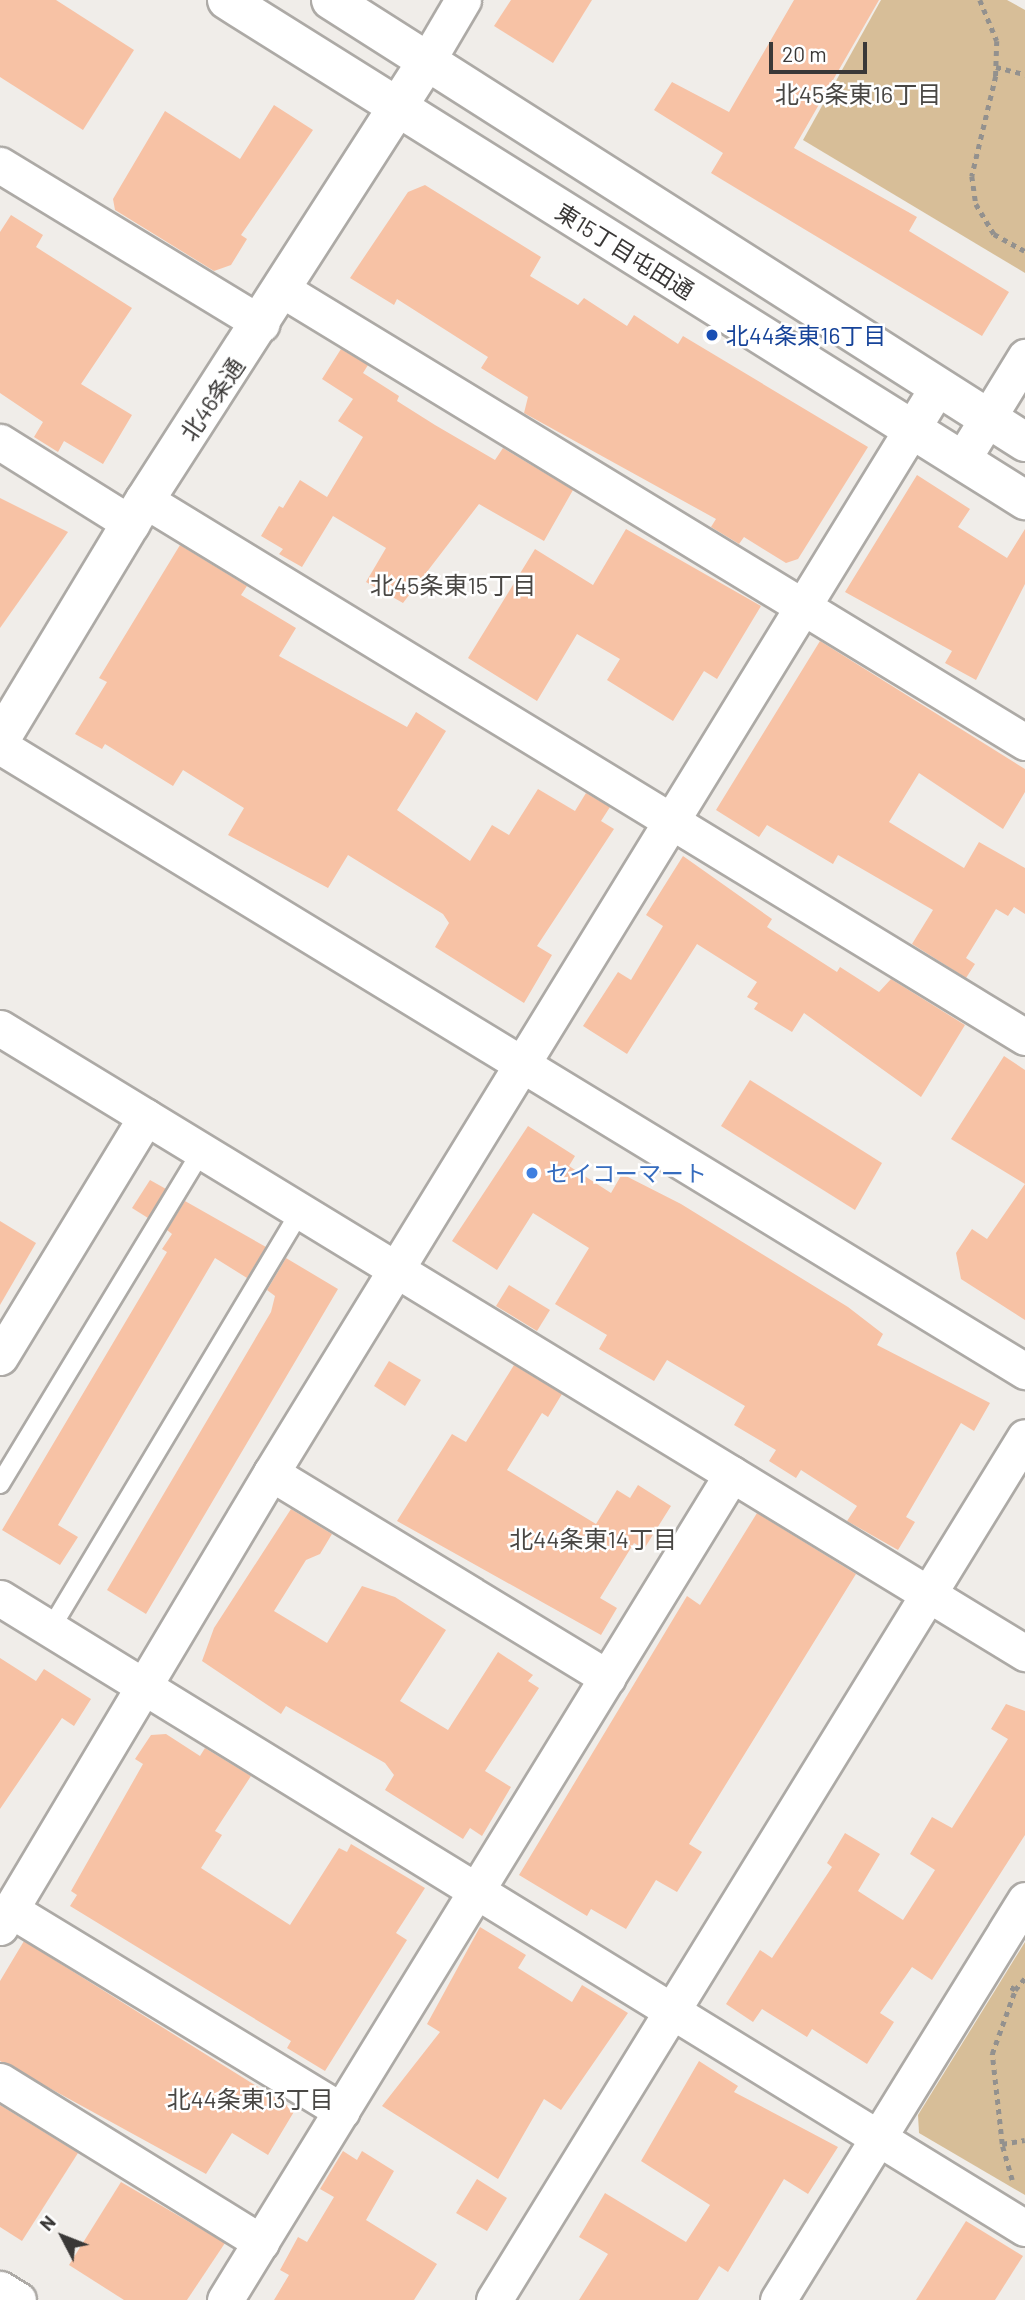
<!DOCTYPE html>
<html>
<head>
<meta charset="utf-8">
<style>
	body { margin:0 }
	#map { position:relative; width:1025px; height:2300px; overflow:hidden; background:#f0ede9; font-family:Barlow,"Noto Sans JP",sans-serif }
	div>[style] { position:absolute }
	.green>* { inset:0; background:#d7be98 }
	.building>* { inset:0; background:#f7c2a5 }
	.path>* { height:4.5px; margin-top:-2.25px; transform-origin:0; background:repeating-linear-gradient(90deg,#93918e 0 5px,transparent 0 10px) }
	.roads { filter:drop-shadow(2px 0 #adaaa6) drop-shadow(-2px 0 #adaaa6) drop-shadow(0 2px #adaaa6) drop-shadow(0 -2px #adaaa6) }
	.service>* { height:18px; margin:-9px; padding:0 9px; transform-origin:9px; border-radius:9px; background:#fff }
	.minor>* { height:35px; margin:-17.5px; padding:0 17.5px; transform-origin:17.5px; border-radius:17.5px; background:#fff }
	.tertiary>* { height:38px; margin:-19px; padding:0 19px; transform-origin:19px; border-radius:19px; background:#fff }
	.dots>* { width:19px; height:19px; translate:-50% -50%; box-sizing:border-box; border:4px solid #fff; border-radius:50% }
	span { translate:-50% -50%; white-space:nowrap; text-align:center; line-height:1.15; -webkit-text-stroke:5px #fff; paint-order:stroke }
	.street-label { font-size:23px; color:#3a3837 }
	.transit-label { font-size:23px; color:#164399 }
	.left { translate:0 -50%; text-align:left }
	.shop-label { font-size:23px; color:#366cbe }
	.neighbourhood-label { font-size:24px; color:#494744 }
	.north { position:absolute; left:28px; top:2202px; width:70px; height:70px; -webkit-text-stroke:5px #fff; paint-order:stroke; rotate:312deg; font-size:19px; font-weight:700; line-height:28px; text-align:center; color:#3a3837 }
	.north::after { content:''; display:block; margin:auto; width:24px; height:32px; background:#3a3837; clip-path:polygon(50% 0,100% 100%,50% 72%,0 100%) }
	.scale { position:absolute; left:769px; top:42px; width:98px; height:32px; box-sizing:border-box; border:4px solid #3a3837; border-top:0; padding-left:9px; font-size:21px; line-height:24px; white-space:nowrap; color:#3a3837; -webkit-text-stroke:5px #fff; paint-order:stroke }
</style>
</head>
<body>
<div id="map">
	<div class="green">
		<div style="clip-path:polygon(881px 0,1007px 0,1025px 10px,1025px 273px,803px 140px)"></div>
		<div style="clip-path:polygon(1025px 1942px,1025px 2195px,919px 2133px,918px 2115px)"></div>
	</div>
	<div class="building">
		<div style="clip-path:polygon(0 0,56px 0,134px 50px,83px 130px,0 77px)"></div>
		<div style="clip-path:polygon(511px 0,592px 0,553px 63px,494px 26px)"></div>
		<div style="clip-path:polygon(794px 0,879px 0,794px 148px,917px 217px,909px 231px,1009px 292px,982px 336px,711px 173px,723px 153px,654px 110px,672px 82px,729px 112px)"></div>
		<div style="clip-path:polygon(274px 105px,313px 130px,241px 235px,247px 239px,231px 265px,214px 271px,115px 210px,113px 199px,165px 111px,240px 159px)"></div>
		<div style="clip-path:polygon(425px 185px,541px 257px,530px 276px,578px 305px,584px 298px,627px 326px,634px 315px,678px 344px,683px 336px,868px 447px,798px 559px,786px 563px,744px 537px,739px 544px,711px 527px,716px 519px,524px 413px,528px 397px,481px 368px,488px 357px,397px 299px,394px 305px,350px 278px,408px 192px)"></div>
		<div style="clip-path:polygon(11px 215px,43px 235px,36px 247px,132px 308px,81px 384px,132px 415px,103px 464px,64px 441px,58px 452px,34px 437px,43px 422px,0 393px,0 232px)"></div>
		<div style="clip-path:polygon(341px 349px,368px 365px,363px 373px,399px 396px,397px 401px,435px 425px,495px 460px,503px 448px,573px 490px,544px 541px,479px 504px,403px 603px,366px 582px,386px 548px,333px 516px,302px 567px,279px 554px,283px 549px,261px 536px,279px 506px,283px 508px,300px 480px,327px 497px,363px 437px,338px 421px,353px 399px,322px 379px)"></div>
		<div style="clip-path:polygon(917px 475px,970px 509px,958px 527px,1007px 558px,1025px 529px,1025px 584px,976px 680px,945px 663px,952px 651px,845px 592px)"></div>
		<div style="clip-path:polygon(0 498px,68px 532px,0 628px)"></div>
		<div style="clip-path:polygon(626px 529px,761px 606px,717px 679px,704px 671px,673px 721px,607px 680px,620px 659px,577px 634px,537px 701px,468px 658px,535px 549px,593px 585px)"></div>
		<div style="clip-path:polygon(180px 545px,247px 586px,241px 595px,296px 628px,279px 656px,407px 727px,416px 712px,446px 731px,397px 810px,470px 861px,492px 825px,509px 835px,538px 789px,575px 811px,586px 793px,610px 807px,601px 821px,614px 829px,537px 946px,552px 955px,524px 1003px,435px 947px,449px 923px,443px 914px,348px 855px,328px 888px,228px 835px,244px 808px,183px 770px,173px 786px,105px 744px,102px 749px,75px 734px,107px 682px,99px 678px)"></div>
		<div style="clip-path:polygon(820px 641px,1025px 769px,1025px 792px,1003px 829px,919px 773px,889px 822px,964px 868px,979px 842px,1025px 868px,1025px 914px,1014px 907px,1008px 916px,996px 909px,966px 958px,975px 964px,966px 978px,912px 944px,933px 910px,838px 855px,833px 864px,767px 825px,759px 837px,716px 810px)"></div>
		<div style="clip-path:polygon(683px 856px,772px 919px,767px 927px,837px 972px,840px 967px,879px 992px,891px 979px,965px 1025px,921px 1097px,804px 1013px,792px 1032px,754px 1009px,758px 1003px,747px 997px,757px 982px,697px 944px,627px 1054px,583px 1026px,618px 972px,631px 980px,663px 926px,646px 915px)"></div>
		<div style="clip-path:polygon(1004px 1056px,1025px 1070px,1025px 1320px,961px 1279px,956px 1253px,972px 1229px,987px 1239px,1025px 1184px,951px 1139px)"></div>
		<div style="clip-path:polygon(750px 1080px,882px 1163px,855px 1210px,721px 1126px)"></div>
		<div style="clip-path:polygon(528px 1126px,575px 1156px,569px 1166px,611px 1193px,622px 1174px,681px 1204px,848px 1307px,883px 1334px,877px 1345px,990px 1403px,974px 1431px,961px 1423px,906px 1517px,915px 1522px,898px 1550px,847px 1521px,857px 1506px,801px 1470px,796px 1478px,769px 1461px,776px 1450px,734px 1425px,745px 1406px,667px 1360px,654px 1381px,599px 1349px,607px 1335px,555px 1304px,589px 1248px,533px 1213px,497px 1270px,452px 1241px)"></div>
		<div style="clip-path:polygon(150px 1180px,166px 1189px,148px 1218px,132px 1208px)"></div>
		<div style="clip-path:polygon(185px 1201px,266px 1247px,247px 1278px,215px 1258px,58px 1525px,78px 1537px,60px 1565px,2px 1530px,167px 1252px,162px 1249px,172px 1234px,167px 1230px)"></div>
		<div style="clip-path:polygon(0 1221px,36px 1243px,0 1305px)"></div>
		<div style="clip-path:polygon(286px 1258px,338px 1289px,146px 1614px,107px 1590px,271px 1312px,275px 1296px,267px 1290px)"></div>
		<div style="clip-path:polygon(509px 1285px,550px 1310px,537px 1331px,496px 1306px)"></div>
		<div style="clip-path:polygon(389px 1361px,421px 1380px,405px 1406px,374px 1386px)"></div>
		<div style="clip-path:polygon(514px 1365px,562px 1394px,548px 1417px,542px 1413px,507px 1470px,596px 1524px,617px 1490px,630px 1498px,638px 1485px,671px 1506px,644px 1549px,634px 1543px,600px 1598px,617px 1608px,601px 1635px,397px 1521px,452px 1434px,466px 1442px)"></div>
		<div style="clip-path:polygon(291px 1509px,332px 1534px,320px 1554px,306px 1560px,274px 1611px,327px 1643px,362px 1586px,395px 1597px,446px 1630px,400px 1701px,448px 1730px,498px 1652px,533px 1675px,528px 1681px,539px 1688px,485px 1771px,511px 1787px,482px 1836px,470px 1828px,463px 1839px,385px 1790px,394px 1775px,385px 1763px,286px 1706px,281px 1714px,202px 1661px,214px 1628px)"></div>
		<div style="clip-path:polygon(757px 1513px,856px 1574px,689px 1844px,702px 1852px,677px 1892px,656px 1880px,626px 1929px,591px 1909px,587px 1916px,519px 1875px,687px 1596px,700px 1605px)"></div>
		<div style="clip-path:polygon(0 1658px,36px 1681px,44px 1669px,91px 1699px,74px 1726px,62px 1718px,0 1809px)"></div>
		<div style="clip-path:polygon(1006px 1704px,1025px 1711px,1025px 1835px,932px 1980px,912px 1967px,880px 2013px,894px 2022px,867px 2064px,812px 2029px,807px 2037px,762px 2009px,753px 2022px,726px 2004px,760px 1950px,772px 1958px,832px 1867px,827px 1863px,845px 1833px,880px 1854px,858px 1891px,903px 1920px,935px 1870px,910px 1854px,932px 1817px,952px 1828px,1008px 1739px,991px 1729px)"></div>
		<div style="clip-path:polygon(166px 1734px,200px 1756px,205px 1748px,251px 1776px,215px 1831px,222px 1835px,201px 1868px,290px 1925px,339px 1848px,347px 1852px,351px 1844px,425px 1888px,396px 1933px,407px 1940px,325px 2071px,287px 2048px,291px 2041px,70px 1906px,77px 1895px,71px 1891px,143px 1764px,135px 1759px,151px 1735px)"></div>
		<div style="clip-path:polygon(480px 1927px,526px 1955px,518px 1968px,572px 2002px,582px 1985px,628px 2013px,561px 2110px,544px 2099px,498px 2179px,382px 2106px,440px 2032px,427px 2024px)"></div>
		<div style="clip-path:polygon(24px 1941px,295px 2110px,268px 2155px,232px 2133px,206px 2174px,0 2061px,0 1981px)"></div>
		<div style="clip-path:polygon(699px 2061px,738px 2086px,734px 2092px,838px 2147px,808px 2194px,784px 2179px,728px 2272px,719px 2266px,698px 2300px,579px 2300px,608px 2254px,579px 2237px,605px 2193px,686px 2242px,710px 2205px,641px 2161px)"></div>
		<div style="clip-path:polygon(0 2105px,78px 2153px,22px 2241px,0 2227px)"></div>
		<div style="clip-path:polygon(343px 2151px,357px 2160px,362px 2151px,394px 2171px,366px 2220px,437px 2264px,414px 2300px,274px 2300px,289px 2275px,280px 2270px,298px 2237px,307px 2242px,334px 2197px,320px 2189px)"></div>
		<div style="clip-path:polygon(477px 2179px,507px 2198px,487px 2231px,456px 2213px)"></div>
		<div style="clip-path:polygon(121px 2182px,225px 2243px,187px 2300px,124px 2300px,69px 2265px)"></div>
		<div style="clip-path:polygon(966px 2221px,1023px 2256px,995px 2300px,916px 2300px)"></div>
	</div>
	<div class="path">
		<div style="left:980px;top:0;width:44px;rotate:67.5deg"></div>
		<div style="left:997px;top:41px;width:35px;rotate:92deg"></div>
		<div style="left:996px;top:76px;width:103px;rotate:103.5deg"></div>
		<div style="left:972px;top:176px;width:28px;rotate:82deg"></div>
		<div style="left:976px;top:204px;width:35px;rotate:59deg"></div>
		<div style="left:994px;top:234px;width:35px;rotate:29deg"></div>
		<div style="left:996px;top:67px;width:30px;rotate:14deg"></div>
		<div style="left:1015px;top:1990px;width:16px;rotate:-50deg"></div>
		<div style="left:1002px;top:2144px;width:91px;rotate:-96.3deg"></div>
		<div style="left:992px;top:2054px;width:68px;rotate:-70.2deg"></div>
		<div style="left:1015px;top:1990px;width:8px;rotate:-150deg"></div>
		<div style="left:1012px;top:2180px;width:37px;rotate:-106deg"></div>
		<div style="left:1002px;top:2144px;width:23px;rotate:-10deg"></div>
	</div>
	<div class="roads">
		<div class="service">
			<div style="left:0;top:1484px;width:389px;rotate:-58.8deg"></div>
			<div style="left:51px;top:1628px;width:486px;rotate:-59.1deg"></div>
		</div>
		<div class="minor">
			<div style="left:427px;top:61px;width:71px;rotate:-59.5deg"></div>
			<div style="left:0;top:165px;width:306px;rotate:31.3deg"></div>
			<div style="left:283px;top:290px;width:869px;rotate:31.35deg"></div>
			<div style="left:0;top:442px;width:155px;rotate:32deg"></div>
			<div style="left:962px;top:460px;width:121px;rotate:-58.5deg"></div>
			<div style="left:145px;top:500px;width:1031px;rotate:31.39deg"></div>
			<div style="left:0;top:746px;width:1201px;rotate:31.37deg"></div>
			<div style="left:0;top:1028px;width:1201px;rotate:31.37deg"></div>
			<div style="left:0;top:1357px;width:281px;rotate:-58.7deg"></div>
			<div style="left:271px;top:1473px;width:394px;rotate:31.3deg"></div>
			<div style="left:0;top:1598px;width:1203px;rotate:31.58deg"></div>
			<div style="left:11px;top:1910px;width:387px;rotate:31.3deg"></div>
			<div style="left:0;top:1927px;width:529px;rotate:-59.17deg"></div>
			<div style="left:271px;top:1473px;width:1273px;rotate:-58.46deg"></div>
			<div style="left:0;top:2081px;width:307px;rotate:31.7deg"></div>
			<div style="left:0;top:2289px;width:21px;rotate:31deg"></div>
			<div style="left:225px;top:2300px;width:969px;rotate:-58.46deg"></div>
			<div style="left:494px;top:2300px;width:1013px;rotate:-58.4deg"></div>
			<div style="left:778px;top:2300px;width:470px;rotate:-58.3deg"></div>
		</div>
		<div class="tertiary">
			<div style="left:227px;top:0;width:942px;rotate:32.07deg"></div>
			<div style="left:331px;top:0;width:823px;rotate:32.49deg"></div>
			<div style="left:0;top:740px;width:280px;rotate:-58.9deg"></div>
			<div style="left:145px;top:500px;width:522px;rotate:-57.28deg"></div>
		</div>
	</div>
	<div class="dots">
		<div style="left:712px;top:335px;background:#1a4fb4"></div>
		<div style="left:532px;top:1173px;background:#3f7fe0"></div>
	</div>
	<div class="street-label">
		<span style="left:625px;top:251px;rotate:32deg">東15丁目屯田通</span>
		<span style="left:212px;top:399px;rotate:-56deg">北46条通</span>
	</div>
	<div class="transit-label">
		<span class="left" style="left:726px;top:335px">北44条東16丁目</span>
	</div>
	<div class="shop-label">
		<span class="left" style="left:546px;top:1173px">セイコーマート</span>
	</div>
	<div class="neighbourhood-label">
		<span style="left:858px;top:94px">北45条東16丁目</span>
		<span style="left:453px;top:585px">北45条東15丁目</span>
		<span style="left:593px;top:1539px">北44条東14丁目</span>
		<span style="left:250px;top:2099px">北44条東13丁目</span>
	</div>
	<div class="north">N</div>
	<div class="scale">20 m</div>
</div>
</body>
</html>
